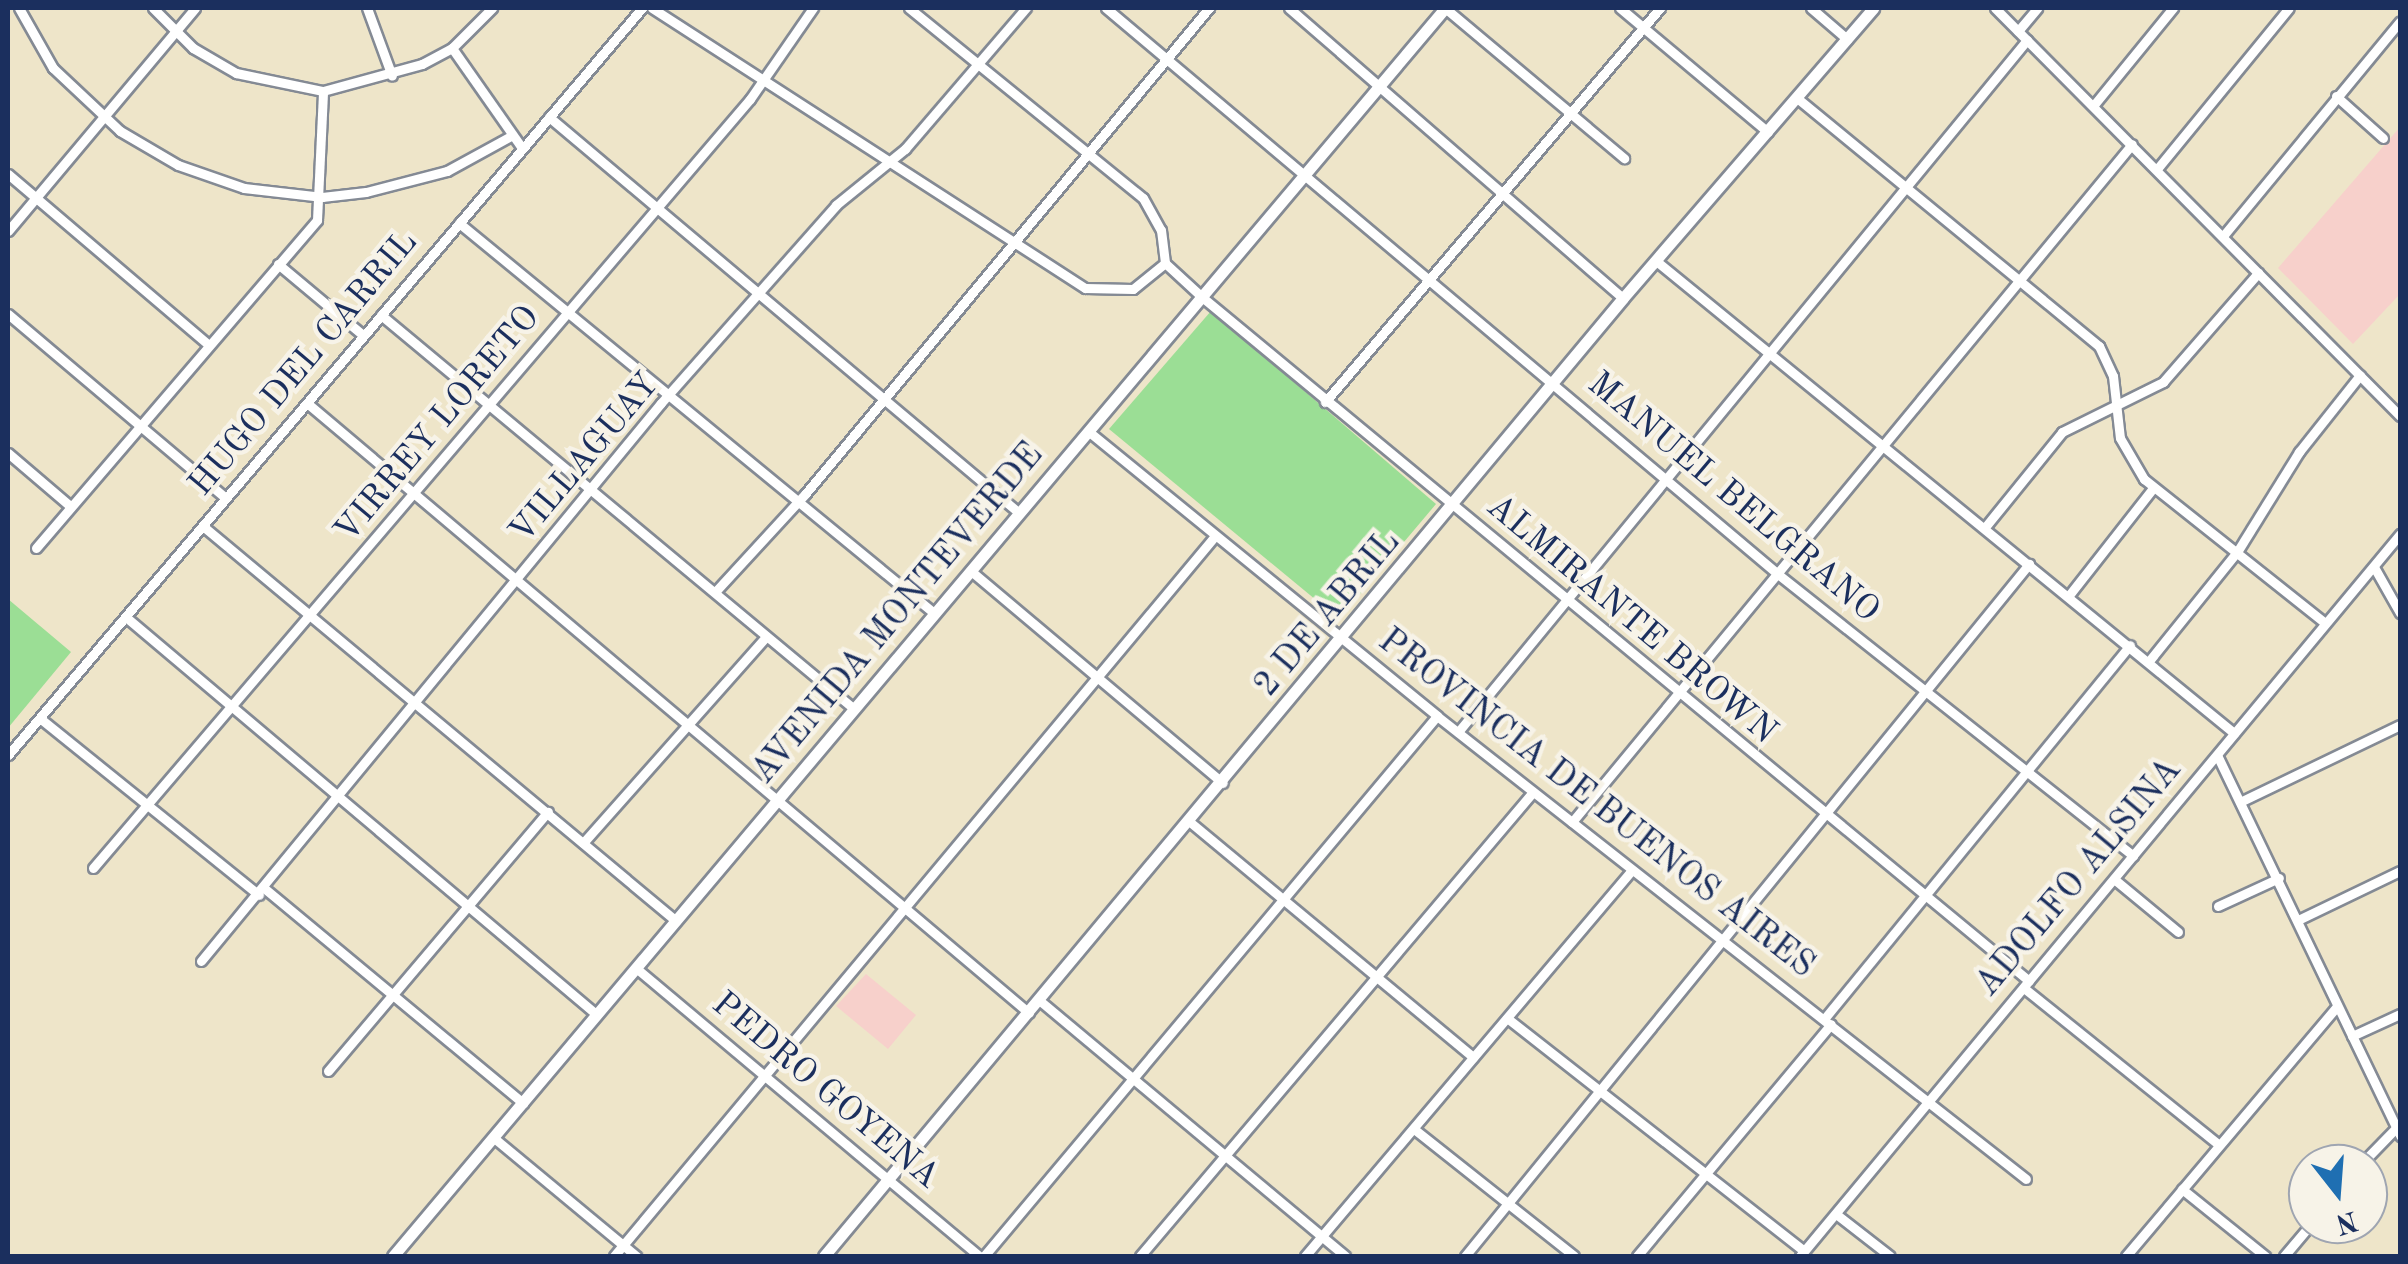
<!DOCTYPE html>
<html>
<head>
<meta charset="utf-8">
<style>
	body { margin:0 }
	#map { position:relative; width:2408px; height:1264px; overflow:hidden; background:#eee5c9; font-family:"Old Standard TT",serif }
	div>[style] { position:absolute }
	.built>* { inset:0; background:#f7d0cb }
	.green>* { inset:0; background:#9bde95 }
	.roads { filter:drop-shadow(2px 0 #848a94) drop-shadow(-2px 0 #848a94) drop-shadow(0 2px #848a94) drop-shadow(0 -2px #848a94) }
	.minor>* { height:9px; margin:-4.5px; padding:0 4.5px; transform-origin:4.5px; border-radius:4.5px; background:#fff }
	.major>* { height:11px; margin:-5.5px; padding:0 5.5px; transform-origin:5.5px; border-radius:5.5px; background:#fff }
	span { translate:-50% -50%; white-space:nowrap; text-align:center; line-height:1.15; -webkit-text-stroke:9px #f7f3e8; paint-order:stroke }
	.street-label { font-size:35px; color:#1b2f5e }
	.frame { position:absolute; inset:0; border:10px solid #1b2f5e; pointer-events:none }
	.north { position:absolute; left:2288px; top:1144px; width:100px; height:100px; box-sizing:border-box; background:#f7f3e8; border:2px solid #9fa5b1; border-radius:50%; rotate:163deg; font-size:28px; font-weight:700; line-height:40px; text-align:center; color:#1b2f5e }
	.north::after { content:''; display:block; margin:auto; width:35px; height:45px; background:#1f6fb2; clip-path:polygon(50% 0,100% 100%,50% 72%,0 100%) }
</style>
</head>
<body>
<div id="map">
	<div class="built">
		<div style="clip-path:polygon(2400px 127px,2400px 294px,2353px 344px,2278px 268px)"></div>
		<div style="clip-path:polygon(866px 974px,916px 1015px,888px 1049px,836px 1006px)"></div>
	</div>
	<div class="green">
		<div style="clip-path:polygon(1211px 311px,1436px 504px,1339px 619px,1109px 429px)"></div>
		<div style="clip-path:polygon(8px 599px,71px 652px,8px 728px)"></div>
	</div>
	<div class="roads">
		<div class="minor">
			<div style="left:19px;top:8px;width:69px;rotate:60.5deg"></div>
			<div style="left:53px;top:68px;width:92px;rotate:43.2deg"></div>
			<div style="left:120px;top:131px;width:67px;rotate:30.4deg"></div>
			<div style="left:178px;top:165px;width:70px;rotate:19.2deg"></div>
			<div style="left:244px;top:188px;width:79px;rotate:6.6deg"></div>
			<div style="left:322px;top:197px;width:44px;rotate:-6.5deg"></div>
			<div style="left:366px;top:192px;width:84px;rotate:-14.5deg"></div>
			<div style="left:447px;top:171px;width:71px;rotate:-28.7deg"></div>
			<div style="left:153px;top:8px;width:57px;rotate:45deg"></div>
			<div style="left:193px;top:48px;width:50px;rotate:30.2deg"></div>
			<div style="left:236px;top:73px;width:89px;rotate:11.7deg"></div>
			<div style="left:323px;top:91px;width:103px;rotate:-15.3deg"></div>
			<div style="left:422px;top:64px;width:34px;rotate:-28deg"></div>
			<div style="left:452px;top:48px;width:57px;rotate:-45deg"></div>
			<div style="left:367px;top:8px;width:72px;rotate:69.8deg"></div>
			<div style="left:652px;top:8px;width:516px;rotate:32.89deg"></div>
			<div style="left:1085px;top:288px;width:48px;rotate:1.2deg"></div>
			<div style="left:1133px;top:289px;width:41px;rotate:-39.1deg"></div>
			<div style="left:909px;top:8px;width:301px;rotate:39.1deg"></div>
			<div style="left:1143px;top:198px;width:37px;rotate:61deg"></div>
			<div style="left:1161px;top:230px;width:33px;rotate:83deg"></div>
			<div style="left:1165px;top:263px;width:50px;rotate:42.6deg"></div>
			<div style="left:1202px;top:297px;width:1073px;rotate:39.59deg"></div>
			<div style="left:1106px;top:8px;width:880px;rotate:40.11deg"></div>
			<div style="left:1779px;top:575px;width:452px;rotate:38.4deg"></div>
			<div style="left:1289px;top:8px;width:442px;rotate:41deg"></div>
			<div style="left:1445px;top:8px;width:234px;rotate:40deg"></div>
			<div style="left:1620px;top:8px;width:193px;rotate:40deg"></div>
			<div style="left:1811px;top:8px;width:48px;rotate:40.7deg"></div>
			<div style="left:1995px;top:8px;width:575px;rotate:45.21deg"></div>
			<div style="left:2018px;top:31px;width:30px;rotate:-50deg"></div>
			<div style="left:452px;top:48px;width:122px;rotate:55deg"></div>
			<div style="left:2336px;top:96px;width:63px;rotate:41.8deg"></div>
			<div style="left:1797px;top:98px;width:391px;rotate:39.4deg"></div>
			<div style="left:2099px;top:346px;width:33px;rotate:65deg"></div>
			<div style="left:2113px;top:376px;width:62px;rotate:83.6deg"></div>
			<div style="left:2120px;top:438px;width:48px;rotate:59.7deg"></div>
			<div style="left:2144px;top:479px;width:231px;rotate:38.5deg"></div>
			<div style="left:2093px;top:106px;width:127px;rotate:-50.8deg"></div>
			<div style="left:549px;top:117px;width:613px;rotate:40.1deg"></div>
			<div style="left:2157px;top:169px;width:208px;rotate:-50.7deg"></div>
			<div style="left:8px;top:174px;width:262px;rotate:40.4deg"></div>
			<div style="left:459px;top:223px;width:615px;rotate:39.39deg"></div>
			<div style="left:8px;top:231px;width:291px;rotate:-50deg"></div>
			<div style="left:2223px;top:236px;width:278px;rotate:-50.5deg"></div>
			<div style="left:1655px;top:260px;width:748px;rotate:39.25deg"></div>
			<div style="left:278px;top:264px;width:111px;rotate:39.9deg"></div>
			<div style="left:8px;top:314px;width:285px;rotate:40.2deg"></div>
			<div style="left:381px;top:315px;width:614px;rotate:39.78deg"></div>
			<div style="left:1325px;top:402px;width:517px;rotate:-49.63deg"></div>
			<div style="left:307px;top:403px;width:945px;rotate:40.19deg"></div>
			<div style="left:1088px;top:431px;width:451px;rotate:39.2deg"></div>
			<div style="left:1437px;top:716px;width:749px;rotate:38.17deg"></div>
			<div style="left:8px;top:453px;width:82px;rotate:40.5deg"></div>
			<div style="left:1986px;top:526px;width:121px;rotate:-51deg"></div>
			<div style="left:2062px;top:432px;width:113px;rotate:-26.3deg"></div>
			<div style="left:2163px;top:382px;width:145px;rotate:-48.9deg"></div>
			<div style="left:204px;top:527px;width:615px;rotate:39.85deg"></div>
			<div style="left:36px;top:548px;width:432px;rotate:-49.4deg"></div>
			<div style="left:317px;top:220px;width:129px;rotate:-87.3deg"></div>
			<div style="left:2374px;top:567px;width:53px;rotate:60.5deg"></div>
			<div style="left:971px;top:571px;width:329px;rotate:40.1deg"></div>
			<div style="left:715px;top:592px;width:134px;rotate:-47.4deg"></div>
			<div style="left:806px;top:493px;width:631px;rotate:-50.28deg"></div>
			<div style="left:2070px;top:594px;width:135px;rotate:-51.9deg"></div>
			<div style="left:127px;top:618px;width:614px;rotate:40.18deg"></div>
			<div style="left:2149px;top:661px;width:140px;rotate:-51.1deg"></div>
			<div style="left:2237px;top:552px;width:118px;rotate:-58.2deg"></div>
			<div style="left:2299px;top:452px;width:98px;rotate:-51.6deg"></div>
			<div style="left:41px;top:719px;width:280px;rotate:38.9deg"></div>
			<div style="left:1458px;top:732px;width:896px;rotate:-50.57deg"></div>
			<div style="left:8px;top:755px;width:980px;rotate:-49.68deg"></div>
			<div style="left:2217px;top:755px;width:423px;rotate:64.3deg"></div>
			<div style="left:2242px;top:801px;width:175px;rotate:-25.7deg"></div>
			<div style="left:1190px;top:822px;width:368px;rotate:39.7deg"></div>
			<div style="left:1572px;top:822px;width:879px;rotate:-50.44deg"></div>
			<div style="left:583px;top:843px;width:276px;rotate:-48.4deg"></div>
			<div style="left:93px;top:868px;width:1011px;rotate:-49.49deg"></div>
			<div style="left:750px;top:99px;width:111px;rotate:-55.3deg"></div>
			<div style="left:2114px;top:879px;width:83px;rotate:39.6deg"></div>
			<div style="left:264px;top:888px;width:337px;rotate:39.7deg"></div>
			<div style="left:2218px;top:906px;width:67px;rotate:-24.7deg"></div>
			<div style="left:2298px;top:920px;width:113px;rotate:-25.7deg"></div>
			<div style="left:201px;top:961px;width:723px;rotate:-50.5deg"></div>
			<div style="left:661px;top:403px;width:264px;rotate:-48.5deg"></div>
			<div style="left:836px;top:205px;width:89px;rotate:-39.1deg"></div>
			<div style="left:905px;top:149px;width:186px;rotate:-49.4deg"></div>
			<div style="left:636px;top:968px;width:448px;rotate:40deg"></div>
			<div style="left:2024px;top:988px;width:250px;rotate:38.8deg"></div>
			<div style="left:1039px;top:1000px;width:399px;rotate:39.9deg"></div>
			<div style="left:1507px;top:1018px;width:377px;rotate:38.1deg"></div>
			<div style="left:1824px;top:1019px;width:483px;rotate:-50.7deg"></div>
			<div style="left:2352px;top:1036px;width:53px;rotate:-24.6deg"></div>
			<div style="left:328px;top:1071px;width:340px;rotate:-49.7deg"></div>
			<div style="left:1414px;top:1129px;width:204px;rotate:38.4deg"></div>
			<div style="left:494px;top:1138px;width:185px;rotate:39.7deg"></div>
			<div style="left:2361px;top:1164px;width:50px;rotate:-45.8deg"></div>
			<div style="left:2182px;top:1189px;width:107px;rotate:38.9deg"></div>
			<div style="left:1836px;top:1214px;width:68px;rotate:37.9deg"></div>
			<div style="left:614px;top:1256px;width:938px;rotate:-50.15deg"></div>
			<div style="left:984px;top:1256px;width:705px;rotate:-50.01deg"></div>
			<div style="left:1140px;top:1256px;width:608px;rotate:-49.74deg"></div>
			<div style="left:1305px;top:1256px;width:506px;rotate:-49.73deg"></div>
			<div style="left:1465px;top:1256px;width:893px;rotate:-50.82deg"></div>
			<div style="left:1637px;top:1256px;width:302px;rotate:-50.1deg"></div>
			<div style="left:1800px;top:1256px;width:939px;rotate:-50.27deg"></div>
			<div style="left:2126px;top:1256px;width:327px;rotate:-49.8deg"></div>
			<div style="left:2284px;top:1256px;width:42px;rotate:-49.8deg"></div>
		</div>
		<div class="major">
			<div style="left:393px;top:1256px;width:1632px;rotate:-49.87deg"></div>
			<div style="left:824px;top:1256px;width:1247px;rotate:-50.17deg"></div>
			<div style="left:1623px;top:298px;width:383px;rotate:-49.2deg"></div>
		</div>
	</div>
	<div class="street-label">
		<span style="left:304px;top:364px;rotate:-50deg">HUGO DEL CARRIL</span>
		<span style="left:438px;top:425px;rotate:-50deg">VIRREY LORETO</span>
		<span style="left:585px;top:459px;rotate:-50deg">VILLAGUAY</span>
		<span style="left:1733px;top:498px;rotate:40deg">MANUEL BELGRANO</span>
		<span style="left:898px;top:614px;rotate:-50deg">AVENIDA MONTEVERDE</span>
		<span style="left:1328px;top:614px;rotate:-50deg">2 DE ABRIL</span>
		<span style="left:1631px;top:620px;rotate:40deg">ALMIRANTE BROWN</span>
		<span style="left:1596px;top:804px;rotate:38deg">PROVINCIA DE BUENOS AIRES</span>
		<span style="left:2079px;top:878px;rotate:-50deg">ADOLFO ALSINA</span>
		<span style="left:825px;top:1091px;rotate:40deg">PEDRO GOYENA</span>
	</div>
	<div class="frame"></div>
	<div class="north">N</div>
</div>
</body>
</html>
